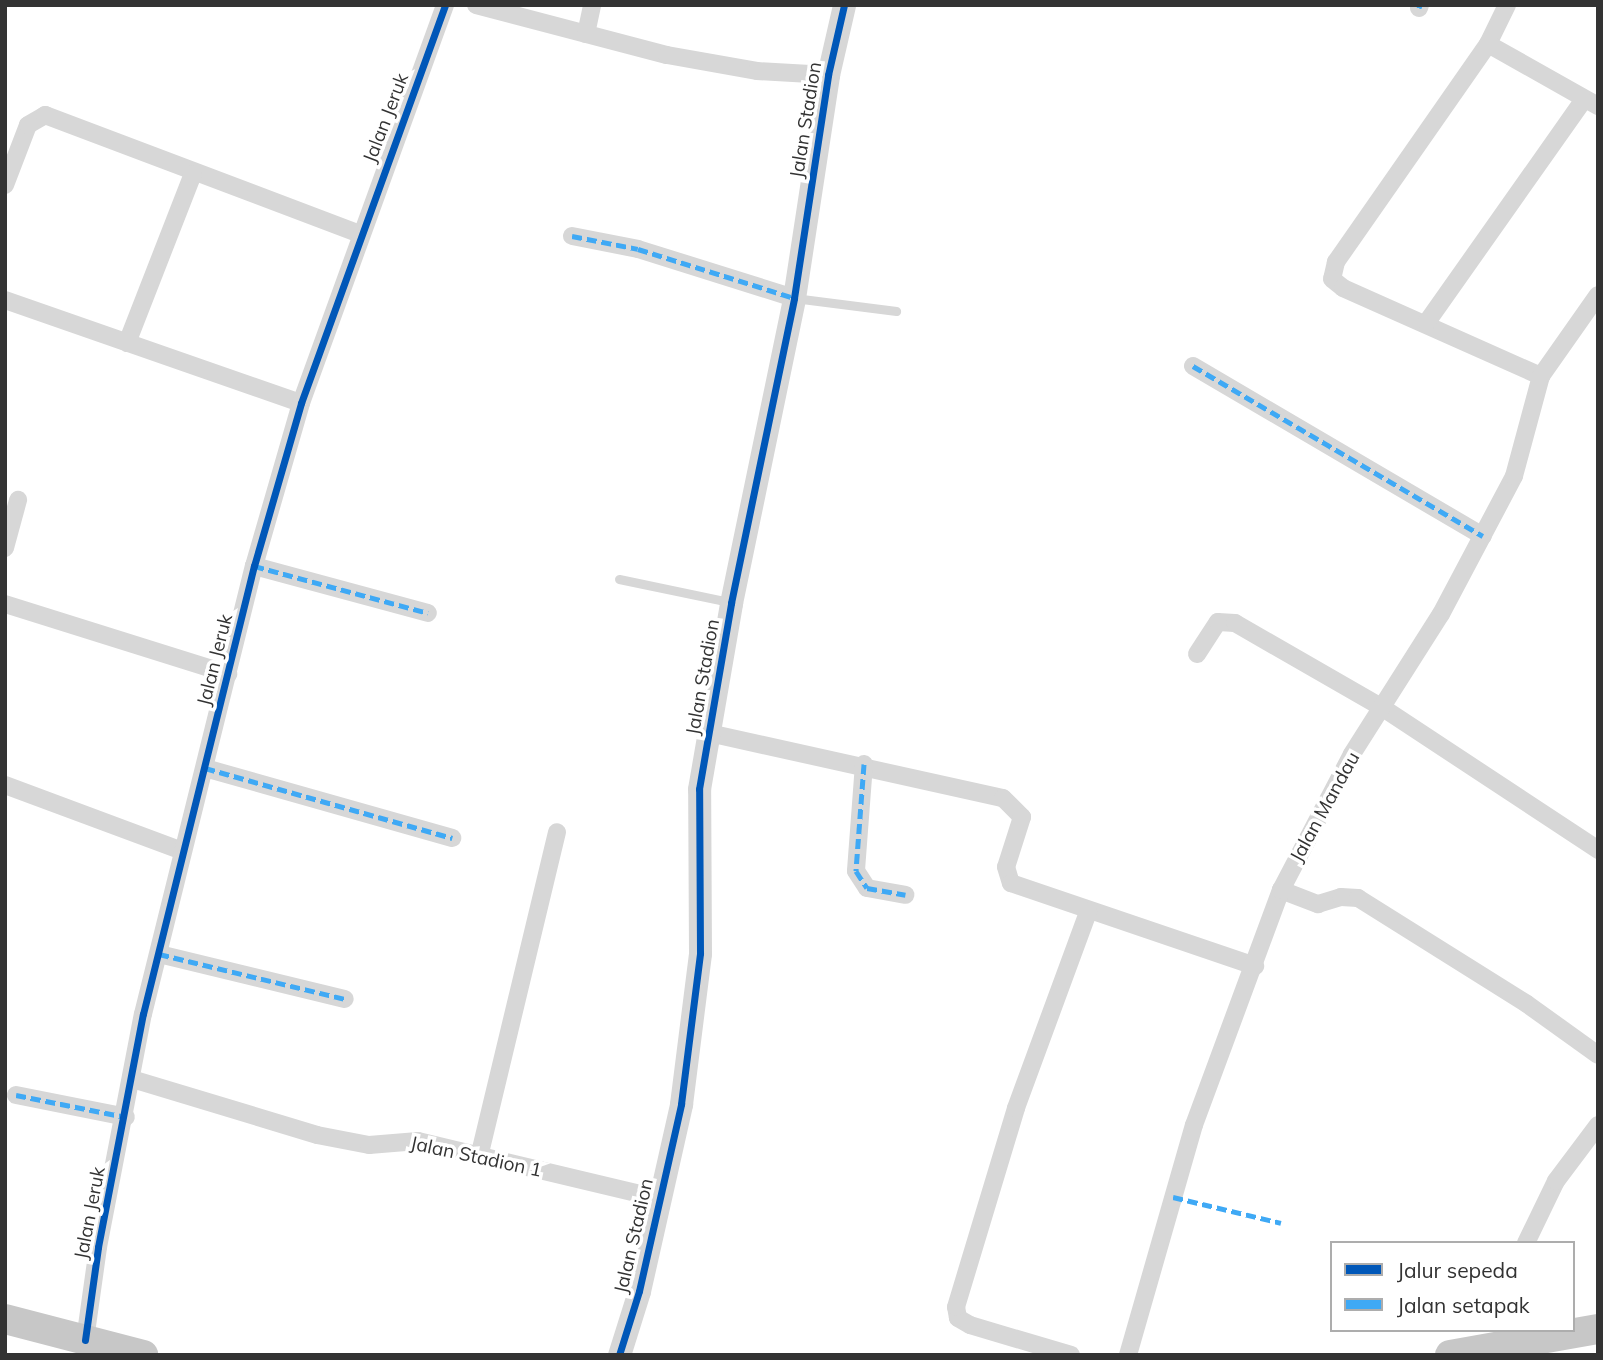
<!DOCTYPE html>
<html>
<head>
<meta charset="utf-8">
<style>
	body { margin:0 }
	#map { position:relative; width:1603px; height:1360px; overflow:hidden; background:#fff; font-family:Mulish,sans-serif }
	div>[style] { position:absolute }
	.service>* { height:9px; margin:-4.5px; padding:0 4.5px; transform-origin:4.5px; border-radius:4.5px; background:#d7d7d7 }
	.minor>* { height:18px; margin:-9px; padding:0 9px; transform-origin:9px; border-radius:9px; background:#d7d7d7 }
	.tertiary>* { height:23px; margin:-11.5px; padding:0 11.5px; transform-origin:11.5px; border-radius:11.5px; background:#d7d7d7 }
	.trunk>* { height:30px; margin:-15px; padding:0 15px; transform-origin:15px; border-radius:15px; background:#c7c7c7 }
	.quiet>* { height:5px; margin-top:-2.5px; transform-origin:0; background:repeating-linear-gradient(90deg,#3fa9f5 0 10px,transparent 0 15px) }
	.cycleway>* { height:7px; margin:-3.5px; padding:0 3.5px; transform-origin:3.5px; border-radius:3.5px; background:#0057b8 }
	span { translate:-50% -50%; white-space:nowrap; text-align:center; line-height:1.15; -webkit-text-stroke:7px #fff; paint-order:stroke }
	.street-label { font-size:19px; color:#333 }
	.frame { position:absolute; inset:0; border:7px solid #333; pointer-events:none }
	.legend { position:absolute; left:1330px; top:1241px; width:245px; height:91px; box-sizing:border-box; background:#fff; border:2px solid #adadad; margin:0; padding:9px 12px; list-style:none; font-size:21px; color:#333 }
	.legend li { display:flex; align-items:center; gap:14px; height:35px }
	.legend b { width:35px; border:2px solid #adadad }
</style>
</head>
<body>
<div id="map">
	<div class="service">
		<div style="left:794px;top:298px;width:103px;rotate:7.3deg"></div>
		<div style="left:619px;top:579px;width:112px;rotate:11.8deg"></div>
	</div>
	<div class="minor">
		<div style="left:476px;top:5px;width:197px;rotate:14.7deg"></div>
		<div style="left:667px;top:55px;width:91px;rotate:10.1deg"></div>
		<div style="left:757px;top:71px;width:71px;rotate:3.2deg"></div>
		<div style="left:1507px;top:5px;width:43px;rotate:116deg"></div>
		<div style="left:1488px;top:44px;width:126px;rotate:29.4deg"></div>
		<div style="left:1419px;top:8px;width:3px;rotate:-72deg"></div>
		<div style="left:586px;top:34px;width:30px;rotate:-78deg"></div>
		<div style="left:1488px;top:44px;width:266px;rotate:124.9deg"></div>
		<div style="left:1336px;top:262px;width:17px;rotate:103deg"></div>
		<div style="left:1332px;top:279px;width:14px;rotate:39deg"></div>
		<div style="left:1343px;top:288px;width:217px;rotate:24deg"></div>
		<div style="left:5px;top:185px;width:64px;rotate:-69deg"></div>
		<div style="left:28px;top:125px;width:20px;rotate:-30deg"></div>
		<div style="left:45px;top:115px;width:337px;rotate:20.7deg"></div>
		<div style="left:572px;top:236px;width:67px;rotate:11.1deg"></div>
		<div style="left:638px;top:249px;width:164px;rotate:17.4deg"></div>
		<div style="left:5px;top:300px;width:313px;rotate:19.2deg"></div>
		<div style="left:1427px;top:322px;width:271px;rotate:-54.8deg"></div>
		<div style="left:127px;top:343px;width:181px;rotate:-68.7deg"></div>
		<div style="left:1193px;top:366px;width:336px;rotate:30.4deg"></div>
		<div style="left:5px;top:548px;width:50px;rotate:-74.8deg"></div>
		<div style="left:254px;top:566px;width:180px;rotate:15.1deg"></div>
		<div style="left:5px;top:604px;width:234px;rotate:17.4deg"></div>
		<div style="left:1197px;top:654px;width:38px;rotate:-57deg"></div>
		<div style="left:1218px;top:622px;width:17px;rotate:3deg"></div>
		<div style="left:1235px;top:623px;width:171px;rotate:29.9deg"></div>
		<div style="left:1383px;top:708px;width:258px;rotate:33.4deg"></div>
		<div style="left:709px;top:733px;width:301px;rotate:12.5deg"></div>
		<div style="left:1003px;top:798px;width:27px;rotate:45deg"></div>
		<div style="left:1022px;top:817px;width:52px;rotate:107.7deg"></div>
		<div style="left:1006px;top:867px;width:17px;rotate:73deg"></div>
		<div style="left:1011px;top:883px;width:258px;rotate:18.8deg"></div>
		<div style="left:864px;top:764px;width:107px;rotate:94.3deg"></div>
		<div style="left:856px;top:871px;width:20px;rotate:57deg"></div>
		<div style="left:867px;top:888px;width:39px;rotate:10deg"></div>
		<div style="left:205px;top:768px;width:257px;rotate:15.8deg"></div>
		<div style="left:5px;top:785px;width:189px;rotate:20.4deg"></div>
		<div style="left:1281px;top:890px;width:40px;rotate:21deg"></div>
		<div style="left:1318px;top:904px;width:24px;rotate:-17deg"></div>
		<div style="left:1341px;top:897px;width:17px;rotate:3deg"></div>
		<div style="left:1358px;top:898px;width:199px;rotate:32.1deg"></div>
		<div style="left:1527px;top:1004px;width:87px;rotate:35.7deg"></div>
		<div style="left:159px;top:954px;width:191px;rotate:13.6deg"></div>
		<div style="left:132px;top:1079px;width:193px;rotate:16.8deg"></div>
		<div style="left:317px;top:1135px;width:53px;rotate:10.9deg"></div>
		<div style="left:369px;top:1145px;width:49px;rotate:-4.7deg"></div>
		<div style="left:418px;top:1141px;width:247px;rotate:13.4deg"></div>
		<div style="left:16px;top:1095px;width:112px;rotate:11.3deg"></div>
		<div style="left:479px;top:1157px;width:334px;rotate:-76.5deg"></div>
		<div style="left:1526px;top:1243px;width:69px;rotate:-64.2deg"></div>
		<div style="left:1556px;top:1181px;width:70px;rotate:-53.1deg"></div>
		<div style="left:85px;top:1340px;width:94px;rotate:-82deg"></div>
		<div style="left:98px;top:1247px;width:237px;rotate:-79.1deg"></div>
		<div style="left:143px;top:1014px;width:462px;rotate:-76.1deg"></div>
		<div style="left:254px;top:566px;width:170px;rotate:-73.9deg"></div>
		<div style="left:301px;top:403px;width:423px;rotate:-70.1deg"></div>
		<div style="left:1071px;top:1355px;width:105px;rotate:-163.5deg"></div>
		<div style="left:970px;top:1325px;width:14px;rotate:-150deg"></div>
		<div style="left:958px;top:1318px;width:11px;rotate:-100deg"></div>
		<div style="left:956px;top:1307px;width:208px;rotate:-73.2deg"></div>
		<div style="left:1016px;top:1108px;width:209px;rotate:-69.8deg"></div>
		<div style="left:1128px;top:1355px;width:239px;rotate:-74deg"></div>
		<div style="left:1194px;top:1125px;width:251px;rotate:-69.7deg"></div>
		<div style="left:1281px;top:890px;width:153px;rotate:-62.4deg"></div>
		<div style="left:1352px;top:754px;width:166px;rotate:-57.6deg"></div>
		<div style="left:1441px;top:614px;width:156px;rotate:-62.1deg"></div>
		<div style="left:1514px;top:476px;width:104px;rotate:-74.9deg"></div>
		<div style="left:1541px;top:376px;width:99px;rotate:-54.9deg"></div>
	</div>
	<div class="tertiary">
		<div style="left:619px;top:1355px;width:67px;rotate:-72.6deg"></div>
		<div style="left:639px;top:1291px;width:192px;rotate:-77.3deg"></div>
		<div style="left:681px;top:1104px;width:152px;rotate:-82.8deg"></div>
		<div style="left:700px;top:953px;width:164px;rotate:-90.3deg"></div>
		<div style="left:699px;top:789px;width:189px;rotate:-80.2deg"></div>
		<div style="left:731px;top:603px;width:311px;rotate:-78.3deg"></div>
		<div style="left:794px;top:298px;width:226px;rotate:-81.3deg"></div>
		<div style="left:828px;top:75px;width:72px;rotate:-77.1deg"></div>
	</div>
	<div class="trunk">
		<div style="left:5px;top:1319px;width:143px;rotate:14.6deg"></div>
		<div style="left:1450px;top:1355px;width:150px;rotate:-10deg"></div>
	</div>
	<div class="quiet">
		<div style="left:1419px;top:8px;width:3px;rotate:-72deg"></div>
		<div style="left:572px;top:236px;width:67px;rotate:11.1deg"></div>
		<div style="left:638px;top:249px;width:164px;rotate:17.4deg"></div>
		<div style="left:1193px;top:366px;width:336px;rotate:30.4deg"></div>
		<div style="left:254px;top:566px;width:180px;rotate:15.1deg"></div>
		<div style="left:864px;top:764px;width:107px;rotate:94.3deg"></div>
		<div style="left:856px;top:871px;width:20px;rotate:57deg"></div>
		<div style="left:867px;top:888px;width:39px;rotate:10deg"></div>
		<div style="left:205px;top:768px;width:257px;rotate:15.8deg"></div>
		<div style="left:159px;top:954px;width:191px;rotate:13.6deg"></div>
		<div style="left:16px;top:1095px;width:112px;rotate:11.3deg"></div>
		<div style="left:1173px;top:1197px;width:111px;rotate:13.5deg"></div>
	</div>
	<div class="cycleway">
		<div style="left:85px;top:1340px;width:94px;rotate:-82deg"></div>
		<div style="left:98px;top:1247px;width:237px;rotate:-79.1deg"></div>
		<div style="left:143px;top:1014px;width:462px;rotate:-76.1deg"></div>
		<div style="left:254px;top:566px;width:170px;rotate:-73.9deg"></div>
		<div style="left:301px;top:403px;width:423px;rotate:-70.1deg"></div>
		<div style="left:619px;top:1355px;width:67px;rotate:-72.6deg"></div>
		<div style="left:639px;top:1291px;width:192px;rotate:-77.3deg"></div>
		<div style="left:681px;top:1104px;width:152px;rotate:-82.8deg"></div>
		<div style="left:700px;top:953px;width:164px;rotate:-90.3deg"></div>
		<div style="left:699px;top:789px;width:189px;rotate:-80.2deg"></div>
		<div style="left:731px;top:603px;width:311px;rotate:-78.3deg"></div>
		<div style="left:794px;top:298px;width:226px;rotate:-81.3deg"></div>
		<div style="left:828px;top:75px;width:72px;rotate:-77.1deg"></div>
	</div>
	<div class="street-label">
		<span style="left:386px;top:118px;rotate:-69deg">Jalan Jeruk</span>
		<span style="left:806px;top:120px;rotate:-81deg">Jalan Stadion</span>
		<span style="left:215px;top:660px;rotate:-76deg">Jalan Jeruk</span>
		<span style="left:703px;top:677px;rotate:-80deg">Jalan Stadion</span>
		<span style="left:1325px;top:807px;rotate:-61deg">Jalan Mandau</span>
		<span style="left:476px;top:1157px;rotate:12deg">Jalan Stadion 1</span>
		<span style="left:90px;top:1213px;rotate:-79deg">Jalan Jeruk</span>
		<span style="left:634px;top:1236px;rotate:-77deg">Jalan Stadion</span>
	</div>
	<div class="frame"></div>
	<ul class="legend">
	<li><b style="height:9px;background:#0057b8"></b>Jalur sepeda</li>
	<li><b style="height:9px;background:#3fa9f5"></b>Jalan setapak</li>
	</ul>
</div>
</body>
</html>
